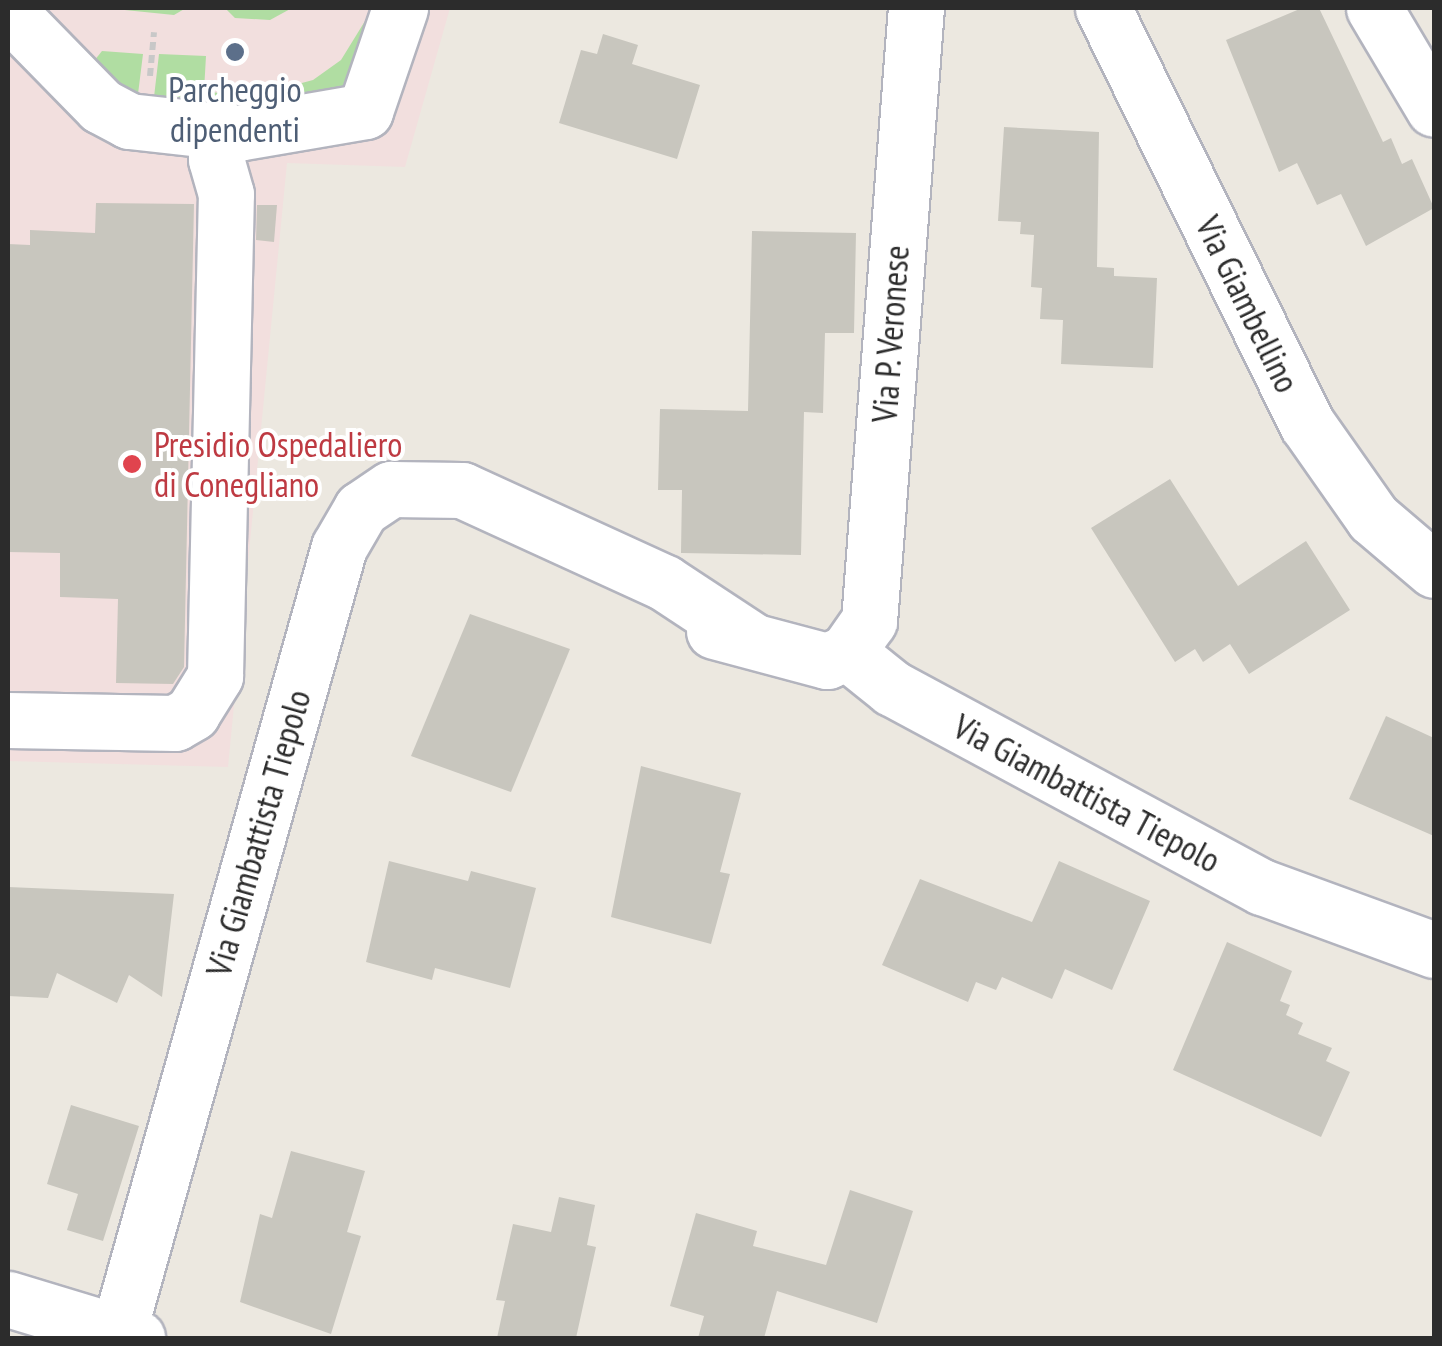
<!DOCTYPE html>
<html>
<head>
<meta charset="utf-8">
<style>
	body { margin:0 }
	#map { position:relative; width:1442px; height:1346px; overflow:hidden; background:#ece8e0; font-family:"PT Sans Narrow",sans-serif }
	div>[style] { position:absolute }
	.medical>* { inset:0; background:#f2dfde }
	.green>* { inset:0; background:#b0dda2 }
	.building>* { inset:0; background:#c8c6be }
	.path>* { height:6px; margin-top:-3px; transform-origin:0; background:repeating-linear-gradient(90deg,#c8c8c8 0 8px,transparent 0 13px) }
	.roads { filter:drop-shadow(2px 0 #b3b4be) drop-shadow(-2px 0 #b3b4be) drop-shadow(0 2px #b3b4be) drop-shadow(0 -2px #b3b4be) }
	.minor>* { height:55px; margin:-27.5px; padding:0 27.5px; transform-origin:27.5px; border-radius:27.5px; background:#fff }
	.dots>* { width:28px; height:28px; translate:-50% -50%; box-sizing:border-box; border:5px solid #fff; border-radius:50% }
	span { translate:-50% -50%; white-space:nowrap; text-align:center; line-height:1.15; -webkit-text-stroke:8px #fff; paint-order:stroke }
	.service-label { font-size:35px; color:#4e5e75 }
	.street-label { font-size:35px; color:#2c2c2c }
	.health-label { font-size:35px; color:#be3a42 }
	.left { translate:0 -50%; text-align:left }
	.frame { position:absolute; inset:0; border:10px solid #2c2c2c; pointer-events:none }
</style>
</head>
<body>
<div id="map">
	<div class="medical">
		<div style="clip-path:polygon(8px 8px,450px 8px,405px 167px,287px 163px,228px 767px,8px 761px)"></div>
	</div>
	<div class="green">
		<div style="clip-path:polygon(105px 8px,186px 8px,174px 15px)"></div>
		<div style="clip-path:polygon(225px 8px,256px 9px,292px 8px,270px 20px,235px 18px)"></div>
		<div style="clip-path:polygon(373px 8px,355px 89px,232px 102px,154px 97px,159px 54px,206px 56px,204px 91px,249px 97px,313px 80px,341px 60px)"></div>
		<div style="clip-path:polygon(102px 51px,143px 54px,138px 94px,119px 93px,94px 61px)"></div>
	</div>
	<div class="building">
		<div style="clip-path:polygon(1302px 8px,1319px 8px,1383px 142px,1391px 138px,1402px 164px,1412px 159px,1434px 208px,1366px 246px,1341px 194px,1317px 205px,1297px 163px,1279px 172px,1226px 40px)"></div>
		<div style="clip-path:polygon(603px 34px,638px 45px,632px 64px,700px 85px,677px 159px,559px 123px,581px 50px,597px 54px)"></div>
		<div style="clip-path:polygon(1004px 127px,1099px 132px,1097px 267px,1114px 268px,1114px 276px,1157px 278px,1153px 368px,1061px 364px,1063px 320px,1040px 319px,1042px 288px,1031px 287px,1034px 235px,1020px 234px,1021px 222px,998px 221px)"></div>
		<div style="clip-path:polygon(96px 203px,194px 204px,184px 667px,173px 684px,116px 683px,118px 599px,60px 597px,60px 553px,8px 552px,8px 244px,30px 245px,30px 230px,95px 233px)"></div>
		<div style="clip-path:polygon(257px 205px,277px 205px,274px 242px,256px 240px)"></div>
		<div style="clip-path:polygon(752px 231px,856px 233px,854px 333px,825px 333px,823px 413px,804px 412px,801px 555px,681px 553px,682px 490px,658px 490px,660px 409px,748px 411px)"></div>
		<div style="clip-path:polygon(1170px 479px,1238px 586px,1306px 541px,1350px 610px,1249px 674px,1230px 644px,1203px 662px,1195px 649px,1175px 662px,1091px 528px)"></div>
		<div style="clip-path:polygon(470px 614px,570px 649px,511px 792px,411px 756px)"></div>
		<div style="clip-path:polygon(1386px 716px,1434px 738px,1434px 836px,1349px 799px)"></div>
		<div style="clip-path:polygon(641px 766px,741px 793px,720px 872px,730px 874px,711px 944px,611px 917px)"></div>
		<div style="clip-path:polygon(389px 861px,468px 881px,471px 871px,536px 888px,510px 988px,435px 968px,432px 980px,366px 962px)"></div>
		<div style="clip-path:polygon(1059px 861px,1150px 901px,1112px 990px,1065px 969px,1052px 999px,1002px 977px,996px 990px,976px 982px,968px 1002px,882px 965px,920px 879px,1032px 922px)"></div>
		<div style="clip-path:polygon(8px 887px,174px 894px,162px 997px,129px 975px,117px 1003px,57px 973px,48px 998px,8px 996px)"></div>
		<div style="clip-path:polygon(1227px 942px,1292px 971px,1280px 1001px,1290px 1005px,1286px 1015px,1303px 1023px,1298px 1034px,1332px 1048px,1326px 1061px,1350px 1072px,1321px 1137px,1173px 1070px)"></div>
		<div style="clip-path:polygon(71px 1105px,139px 1126px,103px 1241px,67px 1230px,78px 1194px,47px 1184px)"></div>
		<div style="clip-path:polygon(291px 1151px,365px 1171px,347px 1232px,361px 1236px,331px 1334px,240px 1302px,260px 1214px,272px 1218px)"></div>
		<div style="clip-path:polygon(850px 1190px,913px 1211px,877px 1323px,777px 1291px,764px 1338px,698px 1338px,704px 1316px,670px 1306px,696px 1213px,757px 1231px,753px 1246px,826px 1265px)"></div>
		<div style="clip-path:polygon(559px 1197px,595px 1205px,587px 1245px,596px 1247px,576px 1338px,497px 1338px,505px 1301px,496px 1300px,513px 1224px,551px 1232px)"></div>
	</div>
	<div class="path">
		<div style="left:150px;top:76px;width:44px;rotate:-84.8deg"></div>
	</div>
	<div class="roads">
		<div class="minor">
			<div style="left:1103px;top:8px;width:463px;rotate:63.9deg"></div>
			<div style="left:1307px;top:424px;width:115px;rotate:54.9deg"></div>
			<div style="left:1373px;top:518px;width:80px;rotate:40.4deg"></div>
			<div style="left:1374px;top:8px;width:117px;rotate:59.3deg"></div>
			<div style="left:8px;top:11px;width:133px;rotate:45.6deg"></div>
			<div style="left:101px;top:106px;width:32px;rotate:28deg"></div>
			<div style="left:129px;top:121px;width:110px;rotate:6.3deg"></div>
			<div style="left:238px;top:133px;width:129px;rotate:-9.8deg"></div>
			<div style="left:365px;top:111px;width:109px;rotate:-71.2deg"></div>
			<div style="left:714px;top:631px;width:117px;rotate:14.9deg"></div>
			<div style="left:827px;top:661px;width:22px;rotate:-24deg"></div>
			<div style="left:847px;top:652px;width:38px;rotate:-55deg"></div>
			<div style="left:869px;top:621px;width:615px;rotate:-85.62deg"></div>
			<div style="left:847px;top:652px;width:58px;rotate:38.7deg"></div>
			<div style="left:892px;top:688px;width:420px;rotate:28.3deg"></div>
			<div style="left:1262px;top:887px;width:183px;rotate:20.1deg"></div>
			<div style="left:8px;top:720px;width:167px;rotate:1deg"></div>
			<div style="left:175px;top:723px;width:20px;rotate:-30deg"></div>
			<div style="left:192px;top:713px;width:44px;rotate:-58.1deg"></div>
			<div style="left:215px;top:676px;width:482px;rotate:-88.7deg"></div>
			<div style="left:226px;top:194px;width:36px;rotate:-106deg"></div>
			<div style="left:216px;top:159px;width:29px;rotate:-90deg"></div>
			<div style="left:8px;top:1299px;width:135px;rotate:16.8deg"></div>
			<div style="left:118px;top:1333px;width:816px;rotate:-74.3deg"></div>
			<div style="left:339px;top:547px;width:44px;rotate:-59.9deg"></div>
			<div style="left:361px;top:509px;width:36px;rotate:-34deg"></div>
			<div style="left:391px;top:489px;width:71px;rotate:0.8deg"></div>
			<div style="left:462px;top:490px;width:223px;rotate:24.6deg"></div>
			<div style="left:665px;top:583px;width:102px;rotate:33.4deg"></div>
		</div>
	</div>
	<div class="dots">
		<div style="left:235px;top:52px;background:#5c6f8a"></div>
		<div style="left:132px;top:464px;background:#e0444e"></div>
	</div>
	<div class="service-label">
		<span style="left:235px;top:109px">Parcheggio<br>dipendenti</span>
	</div>
	<div class="street-label">
		<span style="left:1248px;top:304px;rotate:64deg">Via Giambellino</span>
		<span style="left:890px;top:334px;rotate:-86deg">Via P. Veronese</span>
		<span style="left:1087px;top:793px;rotate:28deg">Via Giambattista Tiepolo</span>
		<span style="left:258px;top:833px;rotate:-74deg">Via Giambattista Tiepolo</span>
	</div>
	<div class="health-label">
		<span class="left" style="left:154px;top:464px">Presidio Ospedaliero<br>di Conegliano</span>
	</div>
	<div class="frame"></div>
</div>
</body>
</html>
